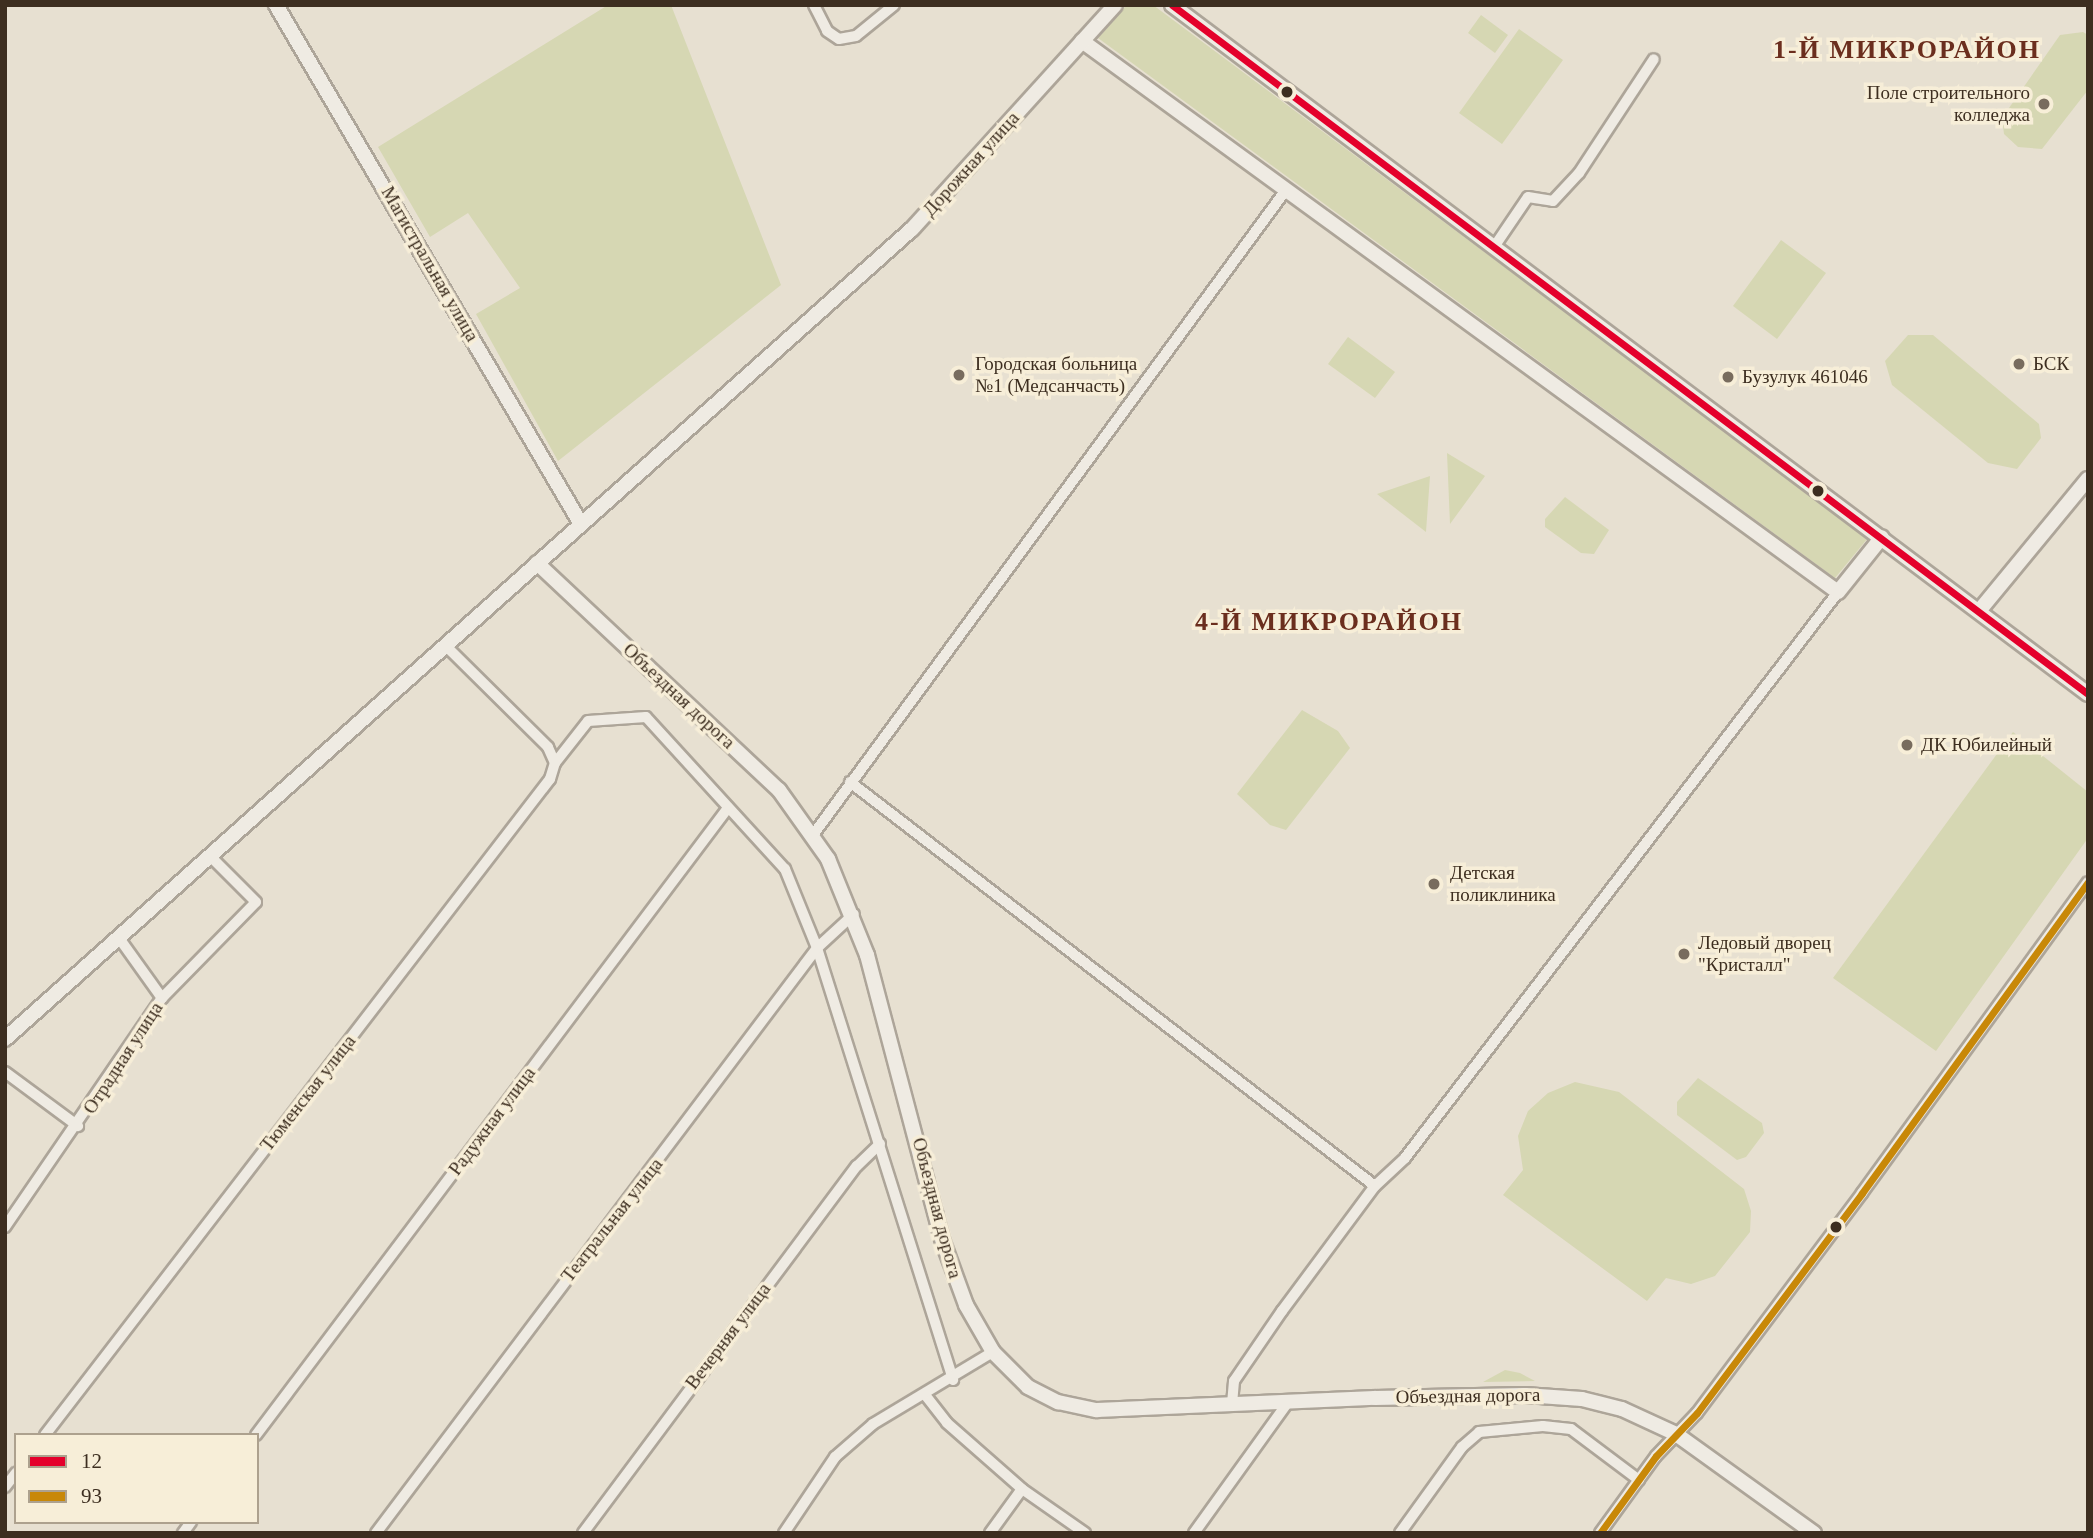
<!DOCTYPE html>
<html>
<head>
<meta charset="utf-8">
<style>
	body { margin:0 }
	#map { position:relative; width:2093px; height:1538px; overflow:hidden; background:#e7e0d1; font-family:Georgia,serif }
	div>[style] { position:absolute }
	.green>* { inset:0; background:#d6d7b3 }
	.roads { filter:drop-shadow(2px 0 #ada599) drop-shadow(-2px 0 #ada599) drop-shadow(0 2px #ada599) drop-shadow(0 -2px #ada599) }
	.street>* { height:10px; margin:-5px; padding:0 5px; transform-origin:5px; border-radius:5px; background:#efebe3 }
	.secondary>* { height:14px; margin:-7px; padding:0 7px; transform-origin:7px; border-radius:7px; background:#efebe3 }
	.bus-1>* { height:7px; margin:-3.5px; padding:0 3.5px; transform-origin:3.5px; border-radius:3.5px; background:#e4002b }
	.bus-2>* { height:7px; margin:-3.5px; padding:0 3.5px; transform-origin:3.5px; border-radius:3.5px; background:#c88808 }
	.dots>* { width:19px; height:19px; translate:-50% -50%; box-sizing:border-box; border:4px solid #f7eed8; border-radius:50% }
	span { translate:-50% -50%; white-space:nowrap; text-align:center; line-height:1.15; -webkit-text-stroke:7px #f7eed8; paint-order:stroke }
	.poi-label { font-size:19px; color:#3d2e20 }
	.right { translate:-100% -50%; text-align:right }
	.left { translate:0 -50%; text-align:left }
	.street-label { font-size:19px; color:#3d2e20 }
	.district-label { font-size:26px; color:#6b2e1e; font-weight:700; letter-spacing:2px }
	.frame { position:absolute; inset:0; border:7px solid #3d2e20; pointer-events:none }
	.legend { position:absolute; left:14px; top:1433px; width:245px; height:91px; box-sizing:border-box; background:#f7eed8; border:2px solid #ada18e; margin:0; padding:9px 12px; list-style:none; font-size:21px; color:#3d2e20 }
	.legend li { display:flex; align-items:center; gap:14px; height:35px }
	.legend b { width:35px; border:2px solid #ada18e }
</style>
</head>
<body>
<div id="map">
	<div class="green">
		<div style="clip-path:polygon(608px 5px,671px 5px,781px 285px,558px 461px,476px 314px,520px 288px,468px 213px,430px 237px,378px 147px)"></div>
		<div style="clip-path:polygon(1127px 5px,1153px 5px,1868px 538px,1835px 578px,1098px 38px)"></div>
		<div style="clip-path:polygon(1481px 15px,1508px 35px,1495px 53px,1468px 33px)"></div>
		<div style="clip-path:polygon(1519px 29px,1563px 60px,1502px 144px,1459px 113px)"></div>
		<div style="clip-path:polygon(2083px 32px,2088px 35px,2088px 90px,2042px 149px,2018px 147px,2004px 134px,2002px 118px,2060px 35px)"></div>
		<div style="clip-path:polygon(1781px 240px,1826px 273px,1777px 339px,1733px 306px)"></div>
		<div style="clip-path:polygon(1908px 335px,1933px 335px,2039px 424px,2041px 438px,2017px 469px,1988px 463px,1892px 385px,1885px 361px)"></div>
		<div style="clip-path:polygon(1348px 337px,1395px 372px,1375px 398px,1328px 364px)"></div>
		<div style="clip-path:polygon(1447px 453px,1485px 476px,1450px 524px)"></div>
		<div style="clip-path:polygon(1430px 476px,1426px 532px,1377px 494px)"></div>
		<div style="clip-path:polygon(1565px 497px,1609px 530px,1594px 554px,1581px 553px,1545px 527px,1545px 519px)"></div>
		<div style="clip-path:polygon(1302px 710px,1338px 731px,1350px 748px,1286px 830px,1270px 825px,1237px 794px)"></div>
		<div style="clip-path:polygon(2013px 732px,2088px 792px,2088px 838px,1936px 1051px,1833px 978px)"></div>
		<div style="clip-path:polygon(1698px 1078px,1762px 1123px,1764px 1133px,1746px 1157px,1737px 1160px,1677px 1115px,1677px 1102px)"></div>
		<div style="clip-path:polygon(1575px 1082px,1619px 1092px,1744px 1189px,1751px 1211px,1750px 1232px,1715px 1276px,1691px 1284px,1666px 1278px,1647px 1301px,1503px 1195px,1523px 1170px,1518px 1136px,1528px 1111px,1548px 1093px)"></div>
		<div style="clip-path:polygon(1505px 1370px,1520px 1373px,1535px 1381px,1483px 1382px)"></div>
	</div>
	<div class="roads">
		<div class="street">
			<div style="left:814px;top:5px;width:29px;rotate:63deg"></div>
			<div style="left:827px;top:31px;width:14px;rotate:34deg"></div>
			<div style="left:839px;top:39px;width:17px;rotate:-10deg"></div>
			<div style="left:856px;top:36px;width:49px;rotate:-39.2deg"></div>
			<div style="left:1494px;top:247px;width:60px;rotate:-55.8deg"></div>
			<div style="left:1528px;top:197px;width:25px;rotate:9deg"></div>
			<div style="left:1553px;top:201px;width:38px;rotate:-47deg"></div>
			<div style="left:1579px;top:173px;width:136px;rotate:-56.7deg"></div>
			<div style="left:555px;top:763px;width:53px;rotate:-51.8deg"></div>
			<div style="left:588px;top:721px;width:58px;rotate:-3.9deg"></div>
			<div style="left:646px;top:717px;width:206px;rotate:47.6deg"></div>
			<div style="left:785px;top:869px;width:85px;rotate:67.9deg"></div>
			<div style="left:817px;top:948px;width:453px;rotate:72.5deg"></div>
			<div style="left:850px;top:782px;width:662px;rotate:37.58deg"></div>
			<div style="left:813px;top:835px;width:800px;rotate:-53.75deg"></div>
			<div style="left:119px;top:938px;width:74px;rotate:54.4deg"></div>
			<div style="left:5px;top:1072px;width:91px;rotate:36.5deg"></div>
			<div style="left:5px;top:1227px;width:278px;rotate:-55.6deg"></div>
			<div style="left:162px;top:998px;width:134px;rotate:-45.6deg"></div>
			<div style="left:256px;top:902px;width:65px;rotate:-135deg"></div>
			<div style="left:926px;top:1396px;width:34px;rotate:52deg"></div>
			<div style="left:947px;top:1423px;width:100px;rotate:41.3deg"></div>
			<div style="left:1022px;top:1489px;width:77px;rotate:34.9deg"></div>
			<div style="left:1232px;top:1404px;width:23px;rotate:-85deg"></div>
			<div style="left:1234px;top:1381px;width:85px;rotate:-55.6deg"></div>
			<div style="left:1282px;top:1311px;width:156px;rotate:-53.4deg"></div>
			<div style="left:1375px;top:1186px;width:41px;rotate:-43deg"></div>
			<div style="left:1405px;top:1158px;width:713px;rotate:-52.58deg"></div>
			<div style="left:45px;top:1435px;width:828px;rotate:-52.41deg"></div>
			<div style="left:550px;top:779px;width:17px;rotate:-73deg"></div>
			<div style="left:555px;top:763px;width:17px;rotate:-114deg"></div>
			<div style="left:548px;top:747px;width:145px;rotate:-135.3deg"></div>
			<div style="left:256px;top:1435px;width:785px;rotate:-53.03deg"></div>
			<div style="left:5px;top:1487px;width:18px;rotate:-52deg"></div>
			<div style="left:183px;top:1533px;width:14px;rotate:-54deg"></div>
			<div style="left:376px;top:1533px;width:733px;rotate:-52.99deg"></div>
			<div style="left:817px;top:948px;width:50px;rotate:-42.6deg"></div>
			<div style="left:583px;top:1533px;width:458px;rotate:-53.3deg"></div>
			<div style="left:857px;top:1166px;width:32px;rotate:-44deg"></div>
			<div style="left:784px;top:1533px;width:92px;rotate:-56.1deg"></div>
			<div style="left:835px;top:1457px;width:50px;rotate:-41deg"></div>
			<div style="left:873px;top:1424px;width:140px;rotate:-31deg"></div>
			<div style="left:990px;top:1533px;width:54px;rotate:-54deg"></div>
			<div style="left:1194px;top:1533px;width:163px;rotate:-54.3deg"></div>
			<div style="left:1400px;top:1533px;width:106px;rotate:-54.2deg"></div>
			<div style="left:1462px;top:1447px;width:23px;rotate:-41deg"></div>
			<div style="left:1479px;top:1432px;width:64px;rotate:-5.4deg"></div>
			<div style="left:1543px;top:1426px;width:28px;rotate:6deg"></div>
			<div style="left:1571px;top:1429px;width:85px;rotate:36.9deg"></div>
			<div style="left:1600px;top:1533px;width:95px;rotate:-54deg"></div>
			<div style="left:1656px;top:1456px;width:59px;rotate:-46.4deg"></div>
			<div style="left:1697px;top:1413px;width:275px;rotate:-53.1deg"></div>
			<div style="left:1862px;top:1193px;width:384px;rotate:-54deg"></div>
		</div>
		<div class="secondary">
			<div style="left:276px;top:5px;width:602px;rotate:59.56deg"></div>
			<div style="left:1172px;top:5px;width:1146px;rotate:36.95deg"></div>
			<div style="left:1082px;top:41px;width:935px;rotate:36.09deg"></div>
			<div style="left:1838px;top:592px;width:70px;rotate:-51.3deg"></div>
			<div style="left:537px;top:563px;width:332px;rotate:43.2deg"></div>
			<div style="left:779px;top:790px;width:85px;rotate:54.6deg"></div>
			<div style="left:828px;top:859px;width:104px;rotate:67.9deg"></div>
			<div style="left:867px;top:955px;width:297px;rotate:75.2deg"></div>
			<div style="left:943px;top:1242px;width:67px;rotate:69.9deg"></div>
			<div style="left:966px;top:1305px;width:54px;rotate:60.1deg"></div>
			<div style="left:993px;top:1352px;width:49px;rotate:45deg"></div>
			<div style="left:1028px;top:1387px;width:34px;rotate:27deg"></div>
			<div style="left:1058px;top:1402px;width:40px;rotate:12deg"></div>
			<div style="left:1097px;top:1410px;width:278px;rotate:-2.5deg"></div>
			<div style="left:1375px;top:1398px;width:150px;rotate:-1.1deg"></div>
			<div style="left:1525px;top:1395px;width:57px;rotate:4deg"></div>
			<div style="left:1582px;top:1399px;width:41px;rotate:14deg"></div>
			<div style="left:1622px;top:1409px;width:60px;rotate:24.8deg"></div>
			<div style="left:1676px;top:1434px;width:170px;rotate:35.7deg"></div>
			<div style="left:1979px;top:611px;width:171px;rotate:-50.5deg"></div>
			<div style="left:5px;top:1039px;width:1216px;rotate:-41.77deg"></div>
			<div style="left:912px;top:229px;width:302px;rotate:-47.8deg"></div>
		</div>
	</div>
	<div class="bus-1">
		<div style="left:1172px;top:5px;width:1146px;rotate:36.95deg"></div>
	</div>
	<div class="bus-2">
		<div style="left:1600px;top:1533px;width:95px;rotate:-54deg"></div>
		<div style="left:1656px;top:1456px;width:59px;rotate:-46.4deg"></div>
		<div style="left:1697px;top:1413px;width:275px;rotate:-53.1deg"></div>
		<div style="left:1862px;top:1193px;width:384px;rotate:-54deg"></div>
	</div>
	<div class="dots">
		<div style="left:1287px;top:92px;background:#3d2e20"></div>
		<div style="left:2044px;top:104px;background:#786c5e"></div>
		<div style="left:2019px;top:364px;background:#786c5e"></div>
		<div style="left:959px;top:375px;background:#786c5e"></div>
		<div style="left:1728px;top:377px;background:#786c5e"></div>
		<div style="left:1818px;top:491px;background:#3d2e20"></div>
		<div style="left:1907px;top:745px;background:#786c5e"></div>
		<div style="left:1434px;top:884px;background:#786c5e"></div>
		<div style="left:1684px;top:954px;background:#786c5e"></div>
		<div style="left:1836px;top:1227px;background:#3d2e20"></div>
	</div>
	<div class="poi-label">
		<span class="right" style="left:2030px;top:104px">Поле строительного<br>колледжа</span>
		<span class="left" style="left:975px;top:375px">Городская больница<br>№1 (Медсанчасть)</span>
		<span class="left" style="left:2033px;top:364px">БСК</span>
		<span class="left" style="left:1742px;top:377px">Бузулук 461046</span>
		<span class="left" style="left:1921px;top:745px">ДК Юбилейный</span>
		<span class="left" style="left:1450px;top:884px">Детская<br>поликлиника</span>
		<span class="left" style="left:1698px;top:954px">Ледовый дворец<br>"Кристалл"</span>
	</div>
	<div class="street-label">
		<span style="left:971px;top:164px;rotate:-48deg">Дорожная улица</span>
		<span style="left:430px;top:264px;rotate:60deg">Магистральная улица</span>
		<span style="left:679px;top:696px;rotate:43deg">Объездная дорога</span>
		<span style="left:123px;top:1058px;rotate:-57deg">Отрадная улица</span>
		<span style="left:308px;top:1093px;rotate:-52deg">Тюменская улица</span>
		<span style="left:492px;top:1121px;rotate:-53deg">Радужная улица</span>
		<span style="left:937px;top:1208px;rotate:75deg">Объездная дорога</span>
		<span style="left:612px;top:1220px;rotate:-52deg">Театральная улица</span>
		<span style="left:728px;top:1336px;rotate:-53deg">Вечерняя улица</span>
		<span style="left:1468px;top:1396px;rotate:-1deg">Объездная дорога</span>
	</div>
	<div class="district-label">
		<span style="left:1907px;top:50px">1-Й МИКРОРАЙОН</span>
		<span style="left:1329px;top:622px">4-Й МИКРОРАЙОН</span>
	</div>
	<div class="frame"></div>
	<ul class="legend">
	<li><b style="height:9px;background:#e4002b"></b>12</li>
	<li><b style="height:9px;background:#c88808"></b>93</li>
	</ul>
</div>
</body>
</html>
